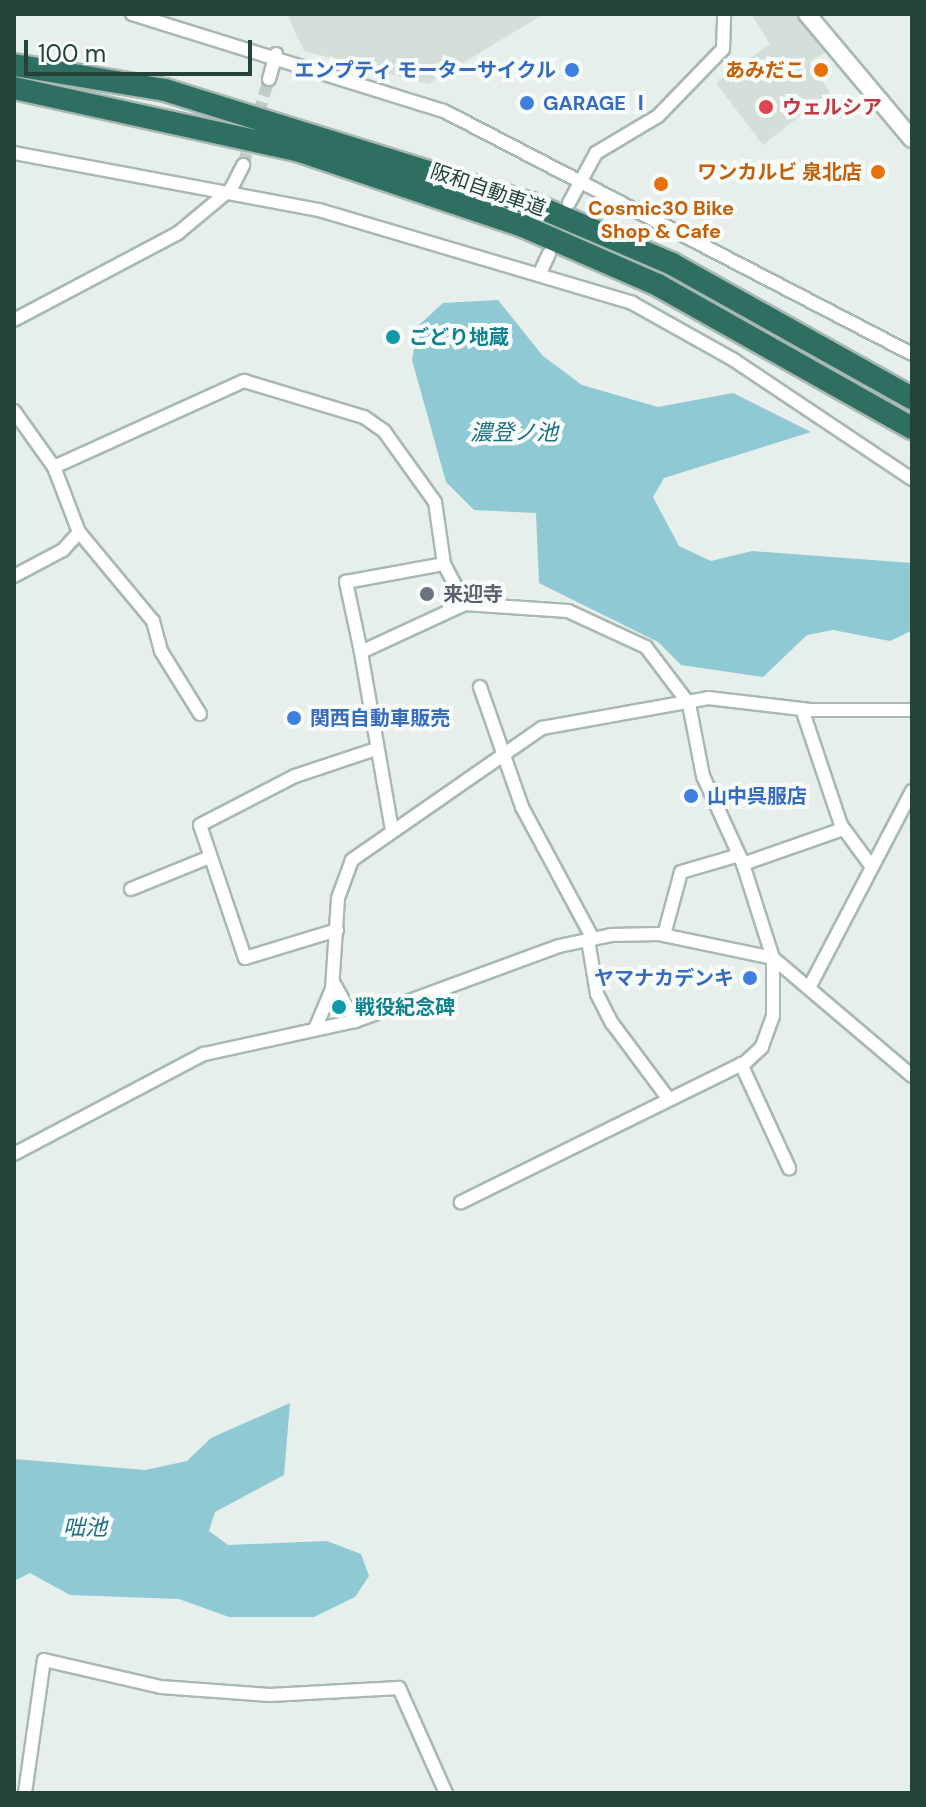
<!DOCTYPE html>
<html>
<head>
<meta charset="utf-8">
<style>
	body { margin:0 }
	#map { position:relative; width:926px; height:1807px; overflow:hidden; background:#e6efeb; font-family:"DM Sans","Noto Sans JP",sans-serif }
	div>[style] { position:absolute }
	.built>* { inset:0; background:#d4dfda }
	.water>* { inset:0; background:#8ec9d4 }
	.minor-tunnel>* { height:12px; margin-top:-6px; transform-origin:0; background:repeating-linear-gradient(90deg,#bfccc8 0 12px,transparent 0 18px) }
	.roads { filter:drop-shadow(2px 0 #a8b8b2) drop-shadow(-2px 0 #a8b8b2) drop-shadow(0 2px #a8b8b2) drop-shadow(0 -2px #a8b8b2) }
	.minor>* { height:12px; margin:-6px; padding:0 6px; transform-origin:6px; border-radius:6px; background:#fff }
	.secondary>* { height:16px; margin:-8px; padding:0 8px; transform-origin:8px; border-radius:8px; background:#fff }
	.motorway>* { height:22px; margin:-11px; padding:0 11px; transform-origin:11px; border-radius:11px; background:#2f6f62 }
	.dots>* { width:22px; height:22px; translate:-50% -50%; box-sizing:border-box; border:4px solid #f7fbf9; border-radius:50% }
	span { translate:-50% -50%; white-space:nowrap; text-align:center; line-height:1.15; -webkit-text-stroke:8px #f7fbf9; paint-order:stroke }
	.shop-label { font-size:20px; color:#366cbe; font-weight:700 }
	.right { translate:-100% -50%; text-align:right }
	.left { translate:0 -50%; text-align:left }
	.food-label { font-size:20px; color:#c56008; font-weight:700 }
	.health-label { font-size:20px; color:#be3a42; font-weight:700 }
	.street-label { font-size:20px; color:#24423a }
	.culture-label { font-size:20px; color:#0d838f; font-weight:700 }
	.worship-label { font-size:20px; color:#5b616d; font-weight:700 }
	.water-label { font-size:22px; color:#1c6f80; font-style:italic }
	.frame { position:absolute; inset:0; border:16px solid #24423a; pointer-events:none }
	.scale { position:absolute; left:24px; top:40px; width:228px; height:36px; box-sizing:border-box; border:4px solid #24423a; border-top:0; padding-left:10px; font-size:24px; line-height:28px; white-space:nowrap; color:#24423a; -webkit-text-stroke:6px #f7fbf9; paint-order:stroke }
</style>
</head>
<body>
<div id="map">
	<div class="built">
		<div style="clip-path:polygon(287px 14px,544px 14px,428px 84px,304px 51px)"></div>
		<div style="clip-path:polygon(751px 14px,794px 14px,826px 52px,809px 62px,830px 92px,763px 145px,716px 83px,770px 44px)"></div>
	</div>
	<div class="water">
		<div style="clip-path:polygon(498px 300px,543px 356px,582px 385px,658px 407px,733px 393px,811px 432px,664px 478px,653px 497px,679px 546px,711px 561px,752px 551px,912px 563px,911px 631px,890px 641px,833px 630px,807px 635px,763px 677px,681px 665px,658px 642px,539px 583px,536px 513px,474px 510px,446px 482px,412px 360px,418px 326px,443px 303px)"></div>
		<div style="clip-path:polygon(290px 1403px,284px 1475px,215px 1512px,209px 1531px,228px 1545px,327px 1541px,361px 1554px,369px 1576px,355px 1597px,314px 1617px,229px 1617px,179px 1599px,70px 1595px,30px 1573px,14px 1581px,14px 1459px,145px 1470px,187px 1461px,211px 1438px)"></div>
	</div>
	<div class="minor-tunnel">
		<div style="left:243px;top:165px;width:90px;rotate:-73.2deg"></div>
	</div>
	<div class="roads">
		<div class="minor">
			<div style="left:132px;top:14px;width:327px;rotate:17.3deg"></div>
			<div style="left:444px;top:111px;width:527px;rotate:27.44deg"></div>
			<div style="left:269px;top:79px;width:26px;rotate:-74deg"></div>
			<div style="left:14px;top:153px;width:310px;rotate:10.6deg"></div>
			<div style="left:319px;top:210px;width:327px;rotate:16.5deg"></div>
			<div style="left:632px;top:303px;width:117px;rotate:29.2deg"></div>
			<div style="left:734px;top:360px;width:214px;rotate:33.8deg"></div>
			<div style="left:569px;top:203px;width:57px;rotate:-61.6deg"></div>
			<div style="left:596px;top:153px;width:72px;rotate:-30.8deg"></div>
			<div style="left:658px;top:116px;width:93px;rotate:-45.9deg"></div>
			<div style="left:723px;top:49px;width:35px;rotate:-88deg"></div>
			<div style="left:539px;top:275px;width:23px;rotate:-65deg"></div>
			<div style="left:14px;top:320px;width:186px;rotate:-27.9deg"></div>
			<div style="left:178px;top:233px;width:69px;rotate:-39.7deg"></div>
			<div style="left:231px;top:189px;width:27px;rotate:-63deg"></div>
			<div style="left:14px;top:411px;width:69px;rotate:54.5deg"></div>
			<div style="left:54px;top:467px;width:70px;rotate:69deg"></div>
			<div style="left:79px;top:532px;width:116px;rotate:50.3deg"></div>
			<div style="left:153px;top:621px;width:31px;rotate:75deg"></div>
			<div style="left:161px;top:651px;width:74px;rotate:58.2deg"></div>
			<div style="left:54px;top:467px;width:209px;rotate:-24.4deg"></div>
			<div style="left:244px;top:381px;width:125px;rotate:16.7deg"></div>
			<div style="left:364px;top:417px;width:24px;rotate:35deg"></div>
			<div style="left:384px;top:431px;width:87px;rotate:54.3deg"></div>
			<div style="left:435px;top:502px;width:63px;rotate:81.7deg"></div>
			<div style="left:444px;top:564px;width:45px;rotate:62.3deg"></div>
			<div style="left:14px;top:576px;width:55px;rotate:-28deg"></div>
			<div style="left:63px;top:550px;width:24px;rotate:-48deg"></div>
			<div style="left:361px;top:652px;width:72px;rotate:-102.1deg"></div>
			<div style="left:346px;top:582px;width:100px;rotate:-10.4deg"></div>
			<div style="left:480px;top:687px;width:127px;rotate:70.7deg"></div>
			<div style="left:522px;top:807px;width:150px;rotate:61.7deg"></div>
			<div style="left:802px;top:709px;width:122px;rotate:71.4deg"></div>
			<div style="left:841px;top:825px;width:52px;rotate:53.6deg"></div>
			<div style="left:392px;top:830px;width:181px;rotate:-99.9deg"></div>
			<div style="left:361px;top:652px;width:115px;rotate:-24.8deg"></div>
			<div style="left:465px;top:604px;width:103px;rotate:3.9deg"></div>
			<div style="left:568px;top:611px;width:86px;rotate:24.8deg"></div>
			<div style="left:646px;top:647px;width:71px;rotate:53deg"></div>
			<div style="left:689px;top:704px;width:73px;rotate:79deg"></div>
			<div style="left:703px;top:776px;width:94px;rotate:65.4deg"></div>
			<div style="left:742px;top:861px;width:102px;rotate:72.3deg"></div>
			<div style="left:773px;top:958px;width:58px;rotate:90deg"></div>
			<div style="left:773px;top:1016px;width:33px;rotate:110deg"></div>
			<div style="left:762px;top:1047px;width:22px;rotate:137deg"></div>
			<div style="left:746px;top:1062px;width:318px;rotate:153.8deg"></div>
			<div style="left:743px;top:864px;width:106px;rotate:-19.3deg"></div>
			<div style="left:131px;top:889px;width:85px;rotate:-22.1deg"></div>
			<div style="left:337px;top:930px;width:96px;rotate:163.1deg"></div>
			<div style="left:245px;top:958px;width:140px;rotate:-108.7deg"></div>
			<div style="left:200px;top:825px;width:107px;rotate:-27.3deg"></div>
			<div style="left:295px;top:776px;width:85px;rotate:-18.4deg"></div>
			<div style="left:664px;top:935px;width:65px;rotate:-74.9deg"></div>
			<div style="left:681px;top:872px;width:60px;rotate:-16.3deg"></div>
			<div style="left:588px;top:940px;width:55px;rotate:80.5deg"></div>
			<div style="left:597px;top:994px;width:33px;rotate:63deg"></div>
			<div style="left:612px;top:1023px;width:94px;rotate:53.3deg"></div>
			<div style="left:333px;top:982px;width:45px;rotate:60.6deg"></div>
			<div style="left:810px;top:986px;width:220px;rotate:-62.4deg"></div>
			<div style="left:315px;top:1029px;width:43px;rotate:-67deg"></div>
			<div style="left:332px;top:989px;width:91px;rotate:-86.2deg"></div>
			<div style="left:338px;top:898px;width:40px;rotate:-69.8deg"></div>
			<div style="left:352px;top:860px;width:231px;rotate:-34.8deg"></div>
			<div style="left:542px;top:728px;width:169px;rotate:-10.2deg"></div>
			<div style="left:708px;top:698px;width:103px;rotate:6.7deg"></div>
			<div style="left:810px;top:710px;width:102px"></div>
			<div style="left:741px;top:1064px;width:115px;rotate:65.2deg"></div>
			<div style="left:14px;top:1154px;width:215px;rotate:-27.8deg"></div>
			<div style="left:204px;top:1054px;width:155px;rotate:-12.3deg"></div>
			<div style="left:355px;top:1021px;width:217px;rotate:-20.2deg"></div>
			<div style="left:559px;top:946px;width:53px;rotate:-11.9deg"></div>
			<div style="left:611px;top:935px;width:47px;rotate:-1.2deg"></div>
			<div style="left:658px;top:934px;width:117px;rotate:11.8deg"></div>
			<div style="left:773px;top:958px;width:182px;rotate:40.3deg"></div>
			<div style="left:25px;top:1793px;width:134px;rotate:-81.9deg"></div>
			<div style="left:44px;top:1660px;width:120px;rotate:13deg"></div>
			<div style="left:161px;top:1687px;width:109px;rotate:4.2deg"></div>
			<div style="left:270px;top:1695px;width:129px;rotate:-3.1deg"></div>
			<div style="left:399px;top:1688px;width:115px;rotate:65.9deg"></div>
		</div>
		<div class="secondary">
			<div style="left:807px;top:14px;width:163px;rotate:50deg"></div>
		</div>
		<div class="motorway">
			<div style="left:14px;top:65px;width:153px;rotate:9.4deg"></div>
			<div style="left:165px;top:90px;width:384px;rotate:17.3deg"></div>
			<div style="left:532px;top:204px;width:152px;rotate:23.2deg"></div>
			<div style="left:672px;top:264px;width:275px;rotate:29.2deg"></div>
			<div style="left:14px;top:88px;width:290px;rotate:12.4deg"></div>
			<div style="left:297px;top:150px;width:238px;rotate:18.6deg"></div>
			<div style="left:523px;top:226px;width:147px;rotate:23.6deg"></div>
			<div style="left:658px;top:285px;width:291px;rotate:29.4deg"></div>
		</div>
	</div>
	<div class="dots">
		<div style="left:572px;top:70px;background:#3f7fe0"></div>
		<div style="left:821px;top:70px;background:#e8710a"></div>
		<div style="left:527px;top:103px;background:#3f7fe0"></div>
		<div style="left:766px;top:107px;background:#e0444e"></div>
		<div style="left:878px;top:172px;background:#e8710a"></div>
		<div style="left:661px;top:184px;background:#e8710a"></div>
		<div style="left:393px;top:337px;background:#0f9aa8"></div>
		<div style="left:427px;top:594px;background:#6b7280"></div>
		<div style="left:294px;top:718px;background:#3f7fe0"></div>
		<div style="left:691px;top:796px;background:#3f7fe0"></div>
		<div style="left:750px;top:978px;background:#3f7fe0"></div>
		<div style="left:339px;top:1007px;background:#0f9aa8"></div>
	</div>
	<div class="shop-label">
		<span class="right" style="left:556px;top:70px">エンプティ モーターサイクル</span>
		<span class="left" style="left:543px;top:103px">GARAGE Ⅰ</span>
		<span class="left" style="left:310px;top:718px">関西自動車販売</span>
		<span class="left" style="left:707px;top:796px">山中呉服店</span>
		<span class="right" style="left:734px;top:978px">ヤマナカデンキ</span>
	</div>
	<div class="food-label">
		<span class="right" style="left:805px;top:70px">あみだこ</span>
		<span class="right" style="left:862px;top:172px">ワンカルビ 泉北店</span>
		<span style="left:661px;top:220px">Cosmic30 Bike<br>Shop &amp; Cafe</span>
	</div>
	<div class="health-label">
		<span class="left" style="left:782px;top:107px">ウェルシア</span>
	</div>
	<div class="street-label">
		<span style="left:488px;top:190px;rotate:19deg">阪和自動車道</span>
	</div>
	<div class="culture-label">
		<span class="left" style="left:409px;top:337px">ごどり地蔵</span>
		<span class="left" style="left:355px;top:1007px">戦役紀念碑</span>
	</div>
	<div class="worship-label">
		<span class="left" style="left:443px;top:594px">来迎寺</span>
	</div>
	<div class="water-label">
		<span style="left:514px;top:433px">濃登ノ池</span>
		<span style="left:85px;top:1528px">咄池</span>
	</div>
	<div class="frame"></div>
	<div class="scale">100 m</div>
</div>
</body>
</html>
